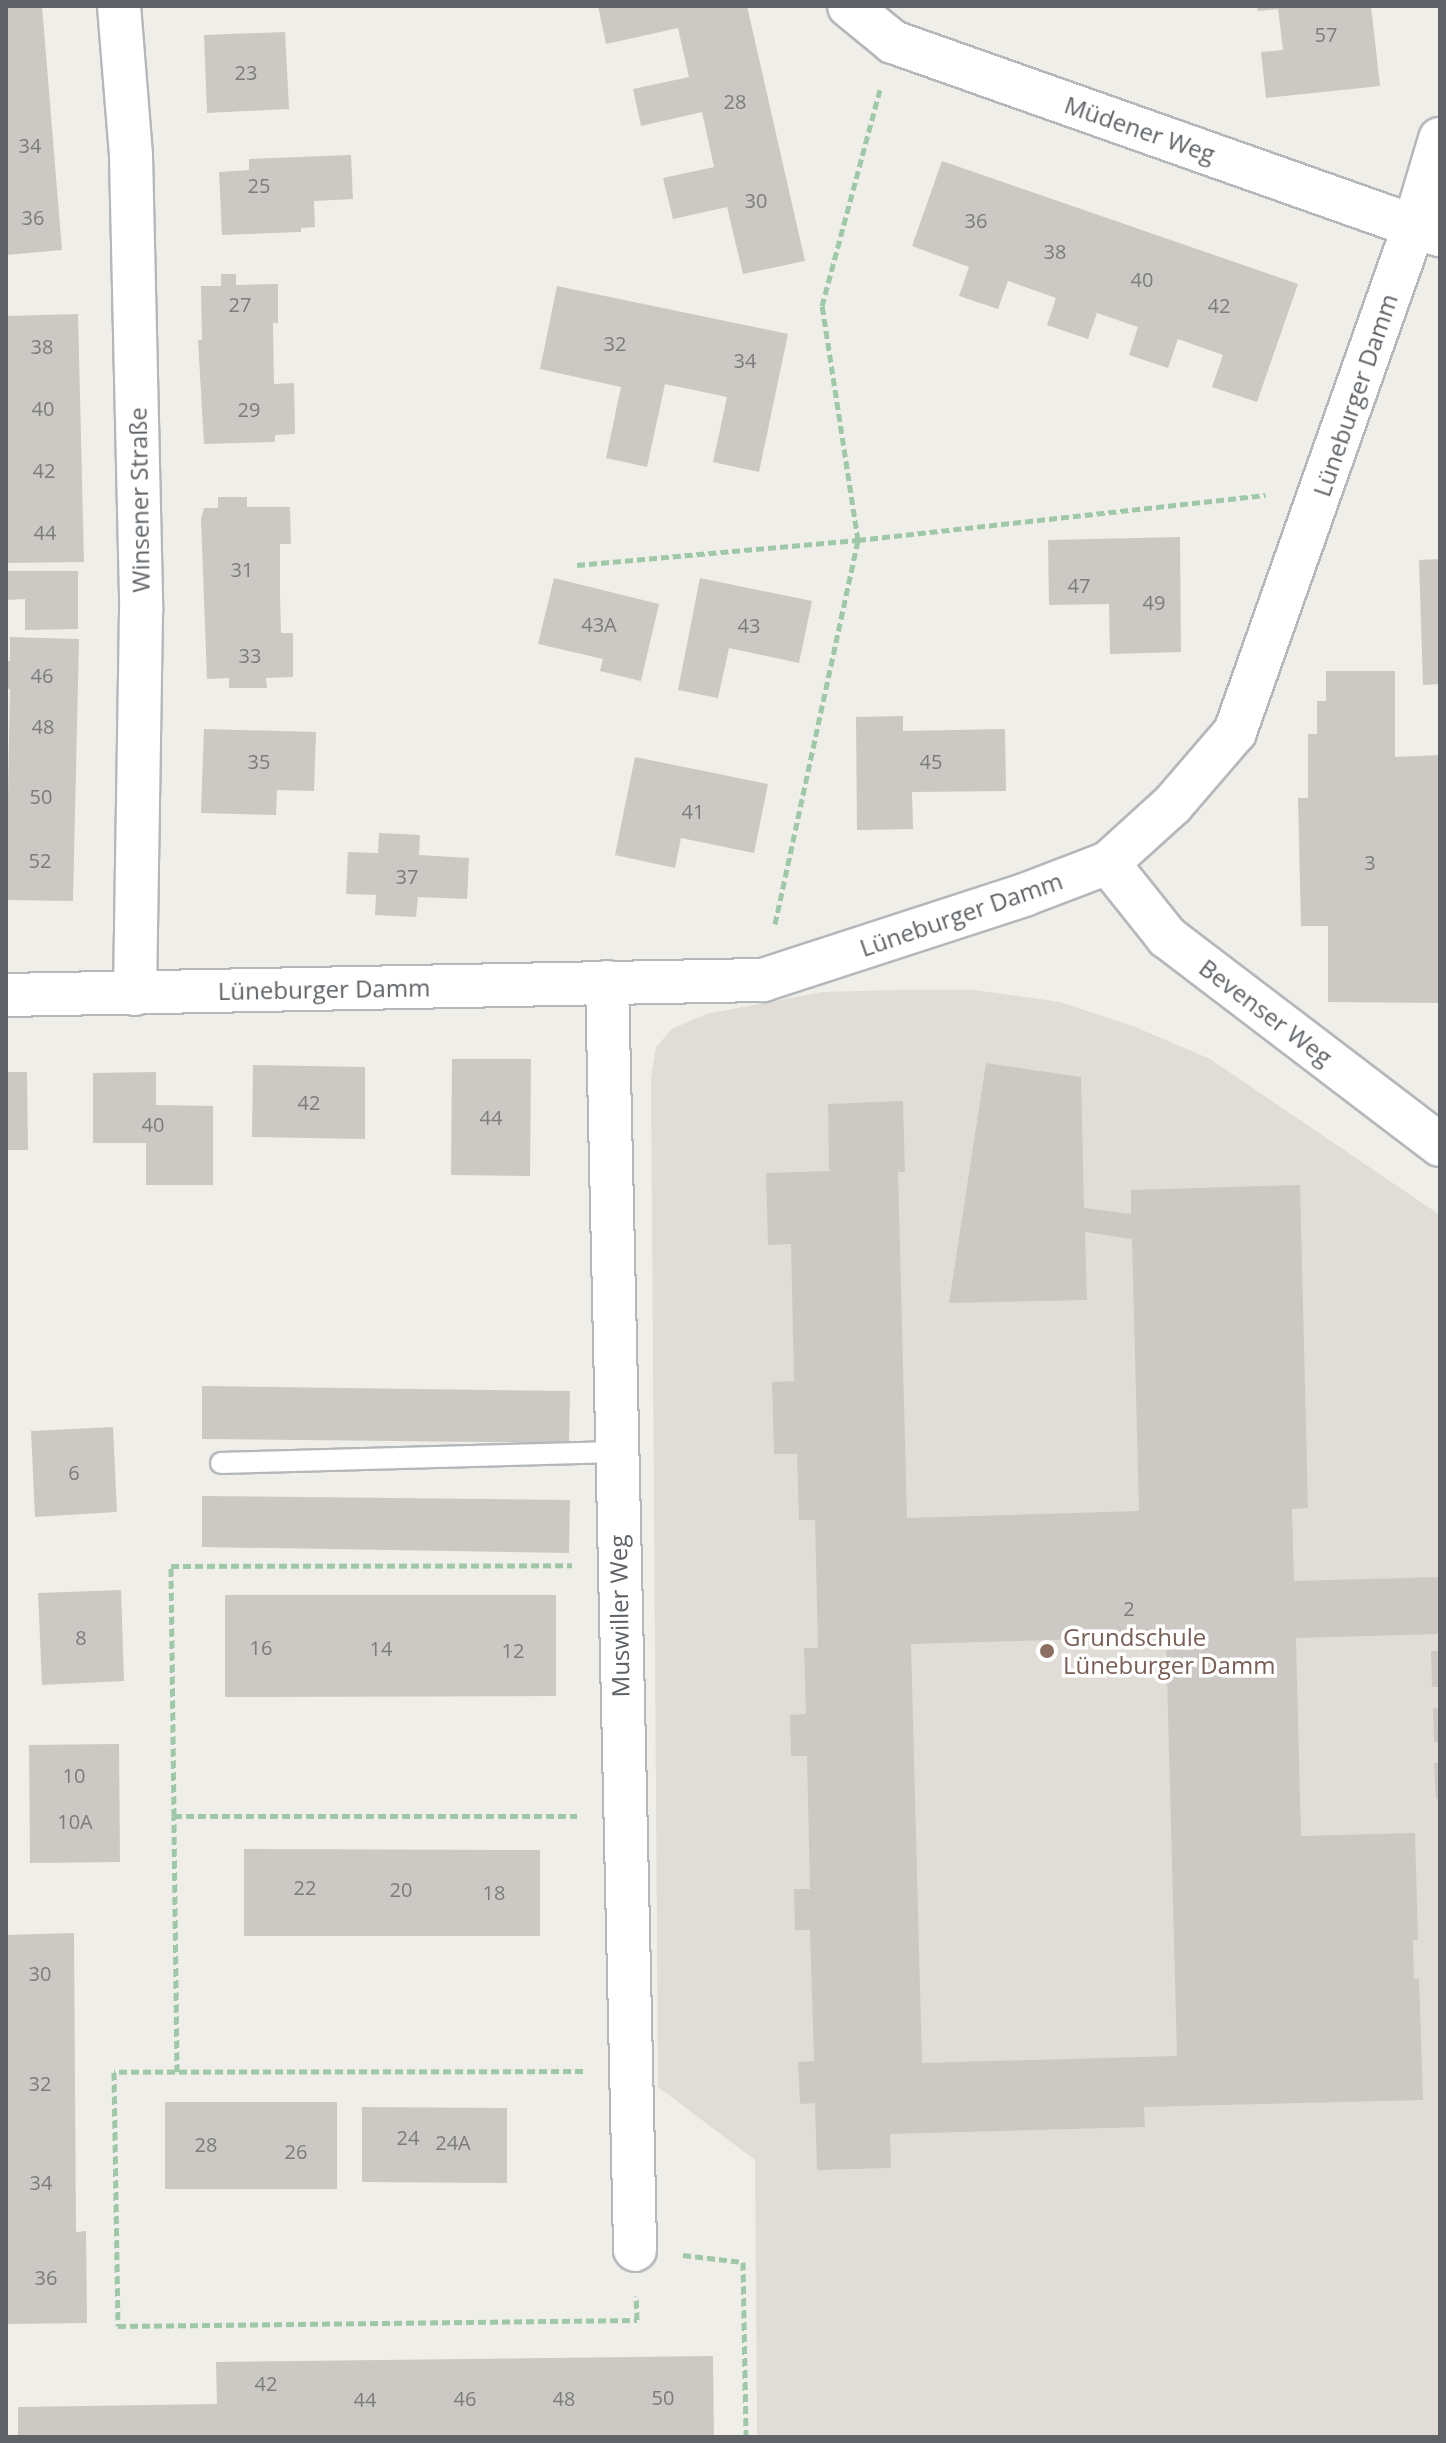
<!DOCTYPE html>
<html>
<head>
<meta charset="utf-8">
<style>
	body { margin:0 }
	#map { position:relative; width:1446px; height:2443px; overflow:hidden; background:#f0eee8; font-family:"Open Sans",sans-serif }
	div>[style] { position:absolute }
	.education>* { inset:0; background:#e0ddd6 }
	.building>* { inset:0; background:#ccc9c4 }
	.path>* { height:5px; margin-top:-2.5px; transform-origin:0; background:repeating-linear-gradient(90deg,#9fc8a8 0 8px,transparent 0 12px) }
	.roads { filter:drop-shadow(2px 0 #b5b8bb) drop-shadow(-2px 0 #b5b8bb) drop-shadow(0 2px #b5b8bb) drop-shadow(0 -2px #b5b8bb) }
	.service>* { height:20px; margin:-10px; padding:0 10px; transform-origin:10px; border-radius:10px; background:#fff }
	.minor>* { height:42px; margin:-21px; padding:0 21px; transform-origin:21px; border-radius:21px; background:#fff }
	.dots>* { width:22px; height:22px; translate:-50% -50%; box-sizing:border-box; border:4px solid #fff; border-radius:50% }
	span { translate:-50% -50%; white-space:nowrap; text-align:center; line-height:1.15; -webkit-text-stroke:7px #fff; paint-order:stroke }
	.number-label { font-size:20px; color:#7a7c7e }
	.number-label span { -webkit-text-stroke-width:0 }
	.street-label { font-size:24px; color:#5f6367 }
	.education-label { font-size:24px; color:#785e54 }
	.left { translate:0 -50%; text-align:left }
	.frame { position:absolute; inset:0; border:8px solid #5f6367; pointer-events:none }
</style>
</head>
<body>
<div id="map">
	<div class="education">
		<div style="clip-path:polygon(896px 990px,975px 990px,1060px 1002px,1133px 1026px,1210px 1059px,1440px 1215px,1440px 2437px,757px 2437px,755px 2160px,658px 2087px,651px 1078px,656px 1047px,672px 1029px,706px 1014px,822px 992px)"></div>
	</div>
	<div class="building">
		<div style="clip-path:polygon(6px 6px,42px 6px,62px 250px,6px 255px)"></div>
		<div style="clip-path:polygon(598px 6px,747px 6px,805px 261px,743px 274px,727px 207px,673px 219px,663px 178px,714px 167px,702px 112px,641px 126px,633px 89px,689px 77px,678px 28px,606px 44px)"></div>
		<div style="clip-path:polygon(1257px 6px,1371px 6px,1380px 86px,1266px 98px,1261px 52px,1283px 50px,1278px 9px,1258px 11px)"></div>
		<div style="clip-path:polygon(285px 32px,289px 109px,207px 113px,204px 35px)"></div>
		<div style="clip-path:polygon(351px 155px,353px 199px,314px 201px,315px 227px,301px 228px,301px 232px,222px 235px,219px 172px,249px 170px,249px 159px)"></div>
		<div style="clip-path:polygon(942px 161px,1298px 284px,1257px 402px,1212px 387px,1223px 355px,1178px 339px,1168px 368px,1129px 355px,1138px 327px,1097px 313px,1088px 339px,1047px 325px,1056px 298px,1008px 281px,998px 309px,959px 296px,969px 267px,912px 246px)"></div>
		<div style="clip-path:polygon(221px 274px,236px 274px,236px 285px,278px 284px,278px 323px,273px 323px,274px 384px,294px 383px,295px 434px,275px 435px,275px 442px,204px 444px,198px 340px,202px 340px,201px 286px,221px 286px)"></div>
		<div style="clip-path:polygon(557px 286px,788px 334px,759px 472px,713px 462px,727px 397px,665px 384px,647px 467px,606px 458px,621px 387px,540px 369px)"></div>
		<div style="clip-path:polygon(78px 314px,84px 562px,6px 563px,6px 316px)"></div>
		<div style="clip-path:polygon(218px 497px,247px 497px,247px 507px,290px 507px,291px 544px,280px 544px,280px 593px,281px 633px,293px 633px,293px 677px,266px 678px,267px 688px,229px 688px,229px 678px,207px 679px,201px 519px,204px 508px,218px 508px)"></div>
		<div style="clip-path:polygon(1180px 537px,1181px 652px,1110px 654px,1109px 604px,1049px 605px,1048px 540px)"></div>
		<div style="clip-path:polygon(1440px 559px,1440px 684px,1423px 685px,1419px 560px)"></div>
		<div style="clip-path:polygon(6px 571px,78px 571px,78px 629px,25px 630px,25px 599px,6px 600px)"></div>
		<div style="clip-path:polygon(554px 578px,659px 604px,641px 681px,600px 671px,603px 659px,538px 644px)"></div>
		<div style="clip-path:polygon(700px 578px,812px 601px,799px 663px,729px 648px,718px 698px,678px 690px)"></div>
		<div style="clip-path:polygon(10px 637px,79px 639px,73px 901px,6px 900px,10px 689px,6px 688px,6px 661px,10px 661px)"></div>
		<div style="clip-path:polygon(1326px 671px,1395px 671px,1395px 757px,1440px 755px,1440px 1003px,1328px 1002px,1328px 926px,1301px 926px,1298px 798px,1308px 798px,1308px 734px,1317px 734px,1317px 701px,1326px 701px)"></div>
		<div style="clip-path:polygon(903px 716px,903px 731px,1005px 729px,1006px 791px,912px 792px,913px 829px,857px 830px,856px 717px)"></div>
		<div style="clip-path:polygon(204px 729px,316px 732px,314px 791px,277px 790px,276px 815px,201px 813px)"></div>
		<div style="clip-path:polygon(635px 757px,768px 784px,754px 853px,681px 838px,675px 868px,615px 855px)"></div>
		<div style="clip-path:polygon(379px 833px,420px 835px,419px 855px,469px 858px,467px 899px,418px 897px,416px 917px,375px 915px,376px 895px,346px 894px,348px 852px,378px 853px)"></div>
		<div style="clip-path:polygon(452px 1059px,531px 1059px,530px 1176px,451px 1175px)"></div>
		<div style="clip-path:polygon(evenodd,986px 1063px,1081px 1077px,1084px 1208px,1131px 1214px,1131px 1190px,1300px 1185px,1308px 1508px,1292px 1509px,1294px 1581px,1440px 1577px,1440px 1634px,1296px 1638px,1301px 1836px,1415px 1833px,1418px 1940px,1413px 1940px,1414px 1979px,1419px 1979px,1423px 2100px,1144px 2107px,1145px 2127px,890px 2134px,891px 2168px,817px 2170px,815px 2103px,800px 2104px,798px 2062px,814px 2061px,810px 1930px,795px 1930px,794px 1889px,810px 1889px,807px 1756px,791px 1756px,790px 1715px,806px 1714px,804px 1648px,818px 1648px,815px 1520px,799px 1520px,797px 1454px,774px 1454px,772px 1382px,794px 1381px,791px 1244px,768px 1245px,766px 1173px,829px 1171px,828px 1104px,903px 1101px,905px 1172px,898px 1172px,907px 1518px,1139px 1511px,1132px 1239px,1085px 1232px,1087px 1300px,949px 1303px,986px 1063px,1166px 1637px,1177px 2056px,922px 2063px,911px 1644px,1166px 1637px)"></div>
		<div style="clip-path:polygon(253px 1065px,365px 1067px,365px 1139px,252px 1137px)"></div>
		<div style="clip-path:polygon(6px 1072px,27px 1072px,28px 1150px,6px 1150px)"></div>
		<div style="clip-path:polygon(156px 1072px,156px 1105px,213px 1106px,213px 1185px,146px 1185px,146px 1143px,93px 1143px,93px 1073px)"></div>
		<div style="clip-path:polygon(202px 1386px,570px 1391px,569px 1443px,202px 1439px)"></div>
		<div style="clip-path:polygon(113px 1427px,117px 1512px,35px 1517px,31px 1431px)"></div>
		<div style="clip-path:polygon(202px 1496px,570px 1500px,569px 1553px,202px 1547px)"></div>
		<div style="clip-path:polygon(121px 1590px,124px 1681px,42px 1685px,38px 1593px)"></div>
		<div style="clip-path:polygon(225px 1595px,556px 1595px,556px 1696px,225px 1697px)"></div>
		<div style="clip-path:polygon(1431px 1651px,1440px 1651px,1440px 1687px,1432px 1687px)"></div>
		<div style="clip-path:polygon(1433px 1708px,1440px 1708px,1440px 1742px,1434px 1742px)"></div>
		<div style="clip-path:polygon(119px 1744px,120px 1862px,30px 1863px,29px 1745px)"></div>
		<div style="clip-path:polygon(1434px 1763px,1440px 1763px,1440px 1799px,1436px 1799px)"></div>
		<div style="clip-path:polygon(244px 1849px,540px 1850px,540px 1936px,244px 1936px)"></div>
		<div style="clip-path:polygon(74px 1933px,76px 2232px,86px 2231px,87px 2323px,6px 2324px,6px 1935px)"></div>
		<div style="clip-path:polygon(165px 2102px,337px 2102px,337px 2189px,165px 2189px)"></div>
		<div style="clip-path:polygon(362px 2107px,507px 2108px,507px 2183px,362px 2182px)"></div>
		<div style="clip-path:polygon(713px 2356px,714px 2437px,18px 2437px,18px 2407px,217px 2404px,216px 2362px)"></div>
	</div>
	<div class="path">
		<div style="left:577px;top:565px;width:282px;rotate:-5.1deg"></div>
		<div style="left:858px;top:540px;width:410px;rotate:-6.3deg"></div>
		<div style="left:775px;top:924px;width:393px;rotate:-77.8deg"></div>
		<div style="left:858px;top:540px;width:237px;rotate:-98.7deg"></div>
		<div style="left:822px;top:306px;width:224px;rotate:-75deg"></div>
		<div style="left:174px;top:1816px;width:250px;rotate:-90.7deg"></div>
		<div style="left:171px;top:1566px;width:401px;rotate:-0.1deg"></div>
		<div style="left:583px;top:2071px;width:469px;rotate:179.9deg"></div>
		<div style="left:114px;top:2072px;width:254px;rotate:89.1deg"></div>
		<div style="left:118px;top:2326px;width:519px;rotate:-0.66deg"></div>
		<div style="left:637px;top:2320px;width:24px;rotate:-92deg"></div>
		<div style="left:177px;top:2072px;width:256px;rotate:-90.7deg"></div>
		<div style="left:174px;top:1816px;width:403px"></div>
		<div style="left:683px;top:2255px;width:60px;rotate:6.7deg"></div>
		<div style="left:743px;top:2262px;width:175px;rotate:89deg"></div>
	</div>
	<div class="roads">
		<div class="service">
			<div style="left:221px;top:1463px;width:394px;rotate:-1.6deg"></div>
		</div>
		<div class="minor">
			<div style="left:119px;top:6px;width:150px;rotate:85.4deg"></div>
			<div style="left:131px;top:156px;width:455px;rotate:88.7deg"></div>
			<div style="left:141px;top:611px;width:383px;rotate:90.9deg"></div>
			<div style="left:849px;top:6px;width:57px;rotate:39.3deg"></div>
			<div style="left:893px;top:42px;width:579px;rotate:19.47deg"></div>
			<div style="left:1108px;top:863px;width:95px;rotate:51.4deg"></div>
			<div style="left:1167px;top:937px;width:343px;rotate:37.3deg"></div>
			<div style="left:607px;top:982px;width:1268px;rotate:88.73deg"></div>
			<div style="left:6px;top:995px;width:757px;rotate:-1.14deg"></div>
			<div style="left:763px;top:980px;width:274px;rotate:-18deg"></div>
			<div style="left:1024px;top:895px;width:90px;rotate:-20.9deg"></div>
			<div style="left:1108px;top:863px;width:88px;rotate:-42.2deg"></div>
			<div style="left:1173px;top:804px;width:95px;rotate:-49.3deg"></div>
			<div style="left:1235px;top:732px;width:537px;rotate:-70.52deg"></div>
			<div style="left:1414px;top:226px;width:91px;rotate:-73.4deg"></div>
		</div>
	</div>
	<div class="dots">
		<div style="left:1047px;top:1651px;background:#8d6e63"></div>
	</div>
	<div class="number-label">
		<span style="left:1326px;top:34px">57</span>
		<span style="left:246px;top:72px">23</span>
		<span style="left:735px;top:101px">28</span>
		<span style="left:30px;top:145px">34</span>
		<span style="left:259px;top:185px">25</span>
		<span style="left:756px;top:200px">30</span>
		<span style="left:33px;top:217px">36</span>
		<span style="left:976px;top:220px">36</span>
		<span style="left:1055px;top:251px">38</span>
		<span style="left:1142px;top:279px">40</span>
		<span style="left:240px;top:304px">27</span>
		<span style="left:1219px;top:305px">42</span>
		<span style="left:615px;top:343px">32</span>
		<span style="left:42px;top:346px">38</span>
		<span style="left:745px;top:360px">34</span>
		<span style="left:43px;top:408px">40</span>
		<span style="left:249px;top:409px">29</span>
		<span style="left:44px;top:470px">42</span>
		<span style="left:45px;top:532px">44</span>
		<span style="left:242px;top:569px">31</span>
		<span style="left:1079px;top:585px">47</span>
		<span style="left:1154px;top:602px">49</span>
		<span style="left:599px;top:624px">43A</span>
		<span style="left:749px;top:625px">43</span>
		<span style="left:250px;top:655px">33</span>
		<span style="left:42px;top:675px">46</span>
		<span style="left:43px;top:726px">48</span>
		<span style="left:259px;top:761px">35</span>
		<span style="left:931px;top:761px">45</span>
		<span style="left:41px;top:796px">50</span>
		<span style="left:693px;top:811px">41</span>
		<span style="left:40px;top:860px">52</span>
		<span style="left:1370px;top:862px">3</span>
		<span style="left:407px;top:876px">37</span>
		<span style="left:309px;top:1102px">42</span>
		<span style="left:491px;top:1117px">44</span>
		<span style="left:153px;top:1124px">40</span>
		<span style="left:74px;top:1472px">6</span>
		<span style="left:1129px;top:1608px">2</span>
		<span style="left:81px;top:1637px">8</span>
		<span style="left:261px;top:1647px">16</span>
		<span style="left:381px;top:1648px">14</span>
		<span style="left:513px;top:1650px">12</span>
		<span style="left:74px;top:1775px">10</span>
		<span style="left:75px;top:1821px">10A</span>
		<span style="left:305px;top:1887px">22</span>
		<span style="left:401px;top:1889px">20</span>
		<span style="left:494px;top:1892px">18</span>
		<span style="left:40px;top:1973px">30</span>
		<span style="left:40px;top:2083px">32</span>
		<span style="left:408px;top:2137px">24</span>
		<span style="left:453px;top:2142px">24A</span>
		<span style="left:206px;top:2144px">28</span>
		<span style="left:296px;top:2151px">26</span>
		<span style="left:41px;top:2182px">34</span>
		<span style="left:46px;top:2277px">36</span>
		<span style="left:266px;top:2383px">42</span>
		<span style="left:663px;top:2397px">50</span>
		<span style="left:465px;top:2398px">46</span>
		<span style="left:564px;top:2398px">48</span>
		<span style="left:365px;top:2399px">44</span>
	</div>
	<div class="street-label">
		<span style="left:1140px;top:129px;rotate:19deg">Müdener Weg</span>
		<span style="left:1355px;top:395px;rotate:-71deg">Lüneburger Damm</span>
		<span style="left:139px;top:500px;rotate:-91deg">Winsener Straße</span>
		<span style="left:961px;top:914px;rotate:-19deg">Lüneburger Damm</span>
		<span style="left:324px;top:989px;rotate:-1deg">Lüneburger Damm</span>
		<span style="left:1266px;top:1012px;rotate:37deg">Bevenser Weg</span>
		<span style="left:619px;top:1616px;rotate:-91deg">Muswiller Weg</span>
	</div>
	<div class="education-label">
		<span class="left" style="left:1063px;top:1651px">Grundschule<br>Lüneburger Damm</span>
	</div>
	<div class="frame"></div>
</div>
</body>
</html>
